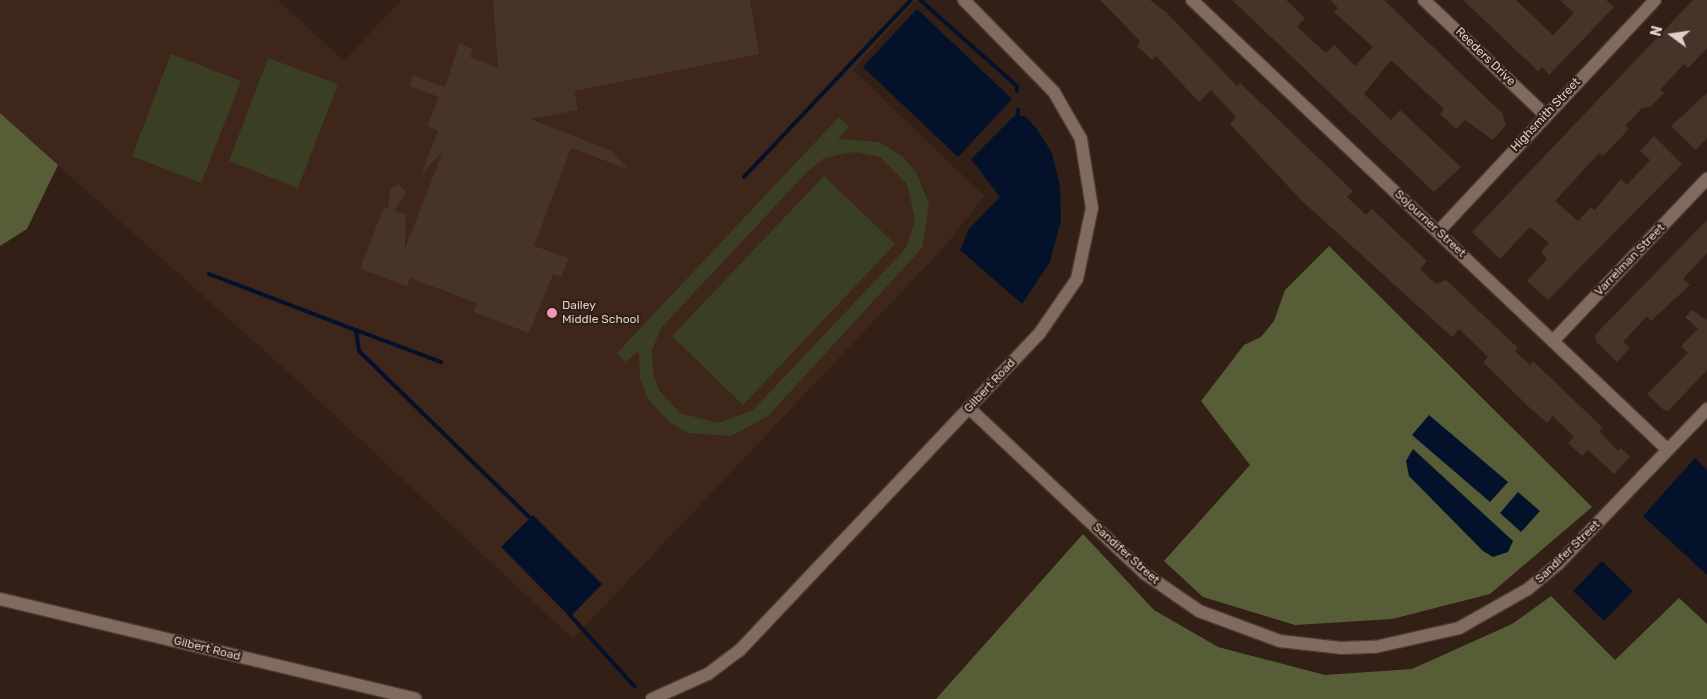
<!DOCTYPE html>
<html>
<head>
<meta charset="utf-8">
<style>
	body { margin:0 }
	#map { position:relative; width:1707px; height:699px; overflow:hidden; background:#322016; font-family:Rubik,sans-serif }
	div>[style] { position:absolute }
	.built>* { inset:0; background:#3e271a }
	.green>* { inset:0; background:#3a3e22 }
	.forest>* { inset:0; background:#575d37 }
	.water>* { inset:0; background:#03112b }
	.stream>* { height:4px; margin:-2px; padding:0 2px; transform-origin:2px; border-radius:2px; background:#03112b }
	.building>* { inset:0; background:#463428 }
	.roads { filter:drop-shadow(1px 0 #4b3d35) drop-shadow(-1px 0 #4b3d35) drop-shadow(0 1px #4b3d35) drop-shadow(0 -1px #4b3d35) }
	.street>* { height:12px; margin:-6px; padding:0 6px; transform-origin:6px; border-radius:6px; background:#806b5e }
	.secondary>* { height:12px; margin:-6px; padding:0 6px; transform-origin:6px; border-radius:6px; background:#806b5e }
	.dots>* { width:14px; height:14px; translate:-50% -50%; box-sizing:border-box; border:2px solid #322016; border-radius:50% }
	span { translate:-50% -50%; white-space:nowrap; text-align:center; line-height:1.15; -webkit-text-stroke:4.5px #322016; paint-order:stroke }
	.street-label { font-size:12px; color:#dbcfc8 }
	.poi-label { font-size:12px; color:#dbcfc8 }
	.left { translate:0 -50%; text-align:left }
	.north { position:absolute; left:1647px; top:10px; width:50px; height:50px; -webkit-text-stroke:4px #322016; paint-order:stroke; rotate:284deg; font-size:14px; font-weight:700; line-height:20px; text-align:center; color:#dbcfc8 }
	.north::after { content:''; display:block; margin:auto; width:18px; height:22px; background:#dbcfc8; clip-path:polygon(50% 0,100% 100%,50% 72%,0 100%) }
</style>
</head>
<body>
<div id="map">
	<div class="built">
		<div style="clip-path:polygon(0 0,278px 0,344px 61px,401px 0,916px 0,853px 70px,984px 196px,945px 246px,573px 639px,298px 381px,0 113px)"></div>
	</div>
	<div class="green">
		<div style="clip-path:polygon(171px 54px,241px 81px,201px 183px,132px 156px)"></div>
		<div style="clip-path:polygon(268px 58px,338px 84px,298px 188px,229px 161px)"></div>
		<div style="clip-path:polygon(evenodd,839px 117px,849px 127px,838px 139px,879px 142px,902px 156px,916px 172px,929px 204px,922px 248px,768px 416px,731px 436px,688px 433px,669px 422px,648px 399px,640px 379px,639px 350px,626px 362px,617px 353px,839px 117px,854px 152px,880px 157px,907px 184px,915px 220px,906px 248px,753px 410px,718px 423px,680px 413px,659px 390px,653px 372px,652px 350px,661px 328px,807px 172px,824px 158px,854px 152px)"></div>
		<div style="clip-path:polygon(824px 176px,895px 244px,743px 405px,672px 336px)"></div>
	</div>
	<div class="forest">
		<div style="clip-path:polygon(0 113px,58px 165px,27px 229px,0 246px)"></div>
		<div style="clip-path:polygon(1329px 246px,1592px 507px,1490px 594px,1392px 619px,1295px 625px,1203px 597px,1164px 561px,1250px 465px,1201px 401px,1244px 345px,1261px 337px,1274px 321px,1285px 290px)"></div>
		<div style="clip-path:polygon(1083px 534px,1154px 610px,1218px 647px,1325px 675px,1412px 669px,1512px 624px,1551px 596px,1615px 660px,1679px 598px,1707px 624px,1707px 699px,936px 699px)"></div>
	</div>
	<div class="water">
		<div style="clip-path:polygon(917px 9px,1012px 99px,958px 157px,863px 67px)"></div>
		<div style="clip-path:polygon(1014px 116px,1025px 116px,1037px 129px,1052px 153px,1060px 186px,1061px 220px,1050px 262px,1022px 304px,960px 250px,969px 229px,1000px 197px,971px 159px)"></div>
		<div style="clip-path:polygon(1429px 415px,1508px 482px,1490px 502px,1412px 435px)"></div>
		<div style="clip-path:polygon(1413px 449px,1513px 541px,1508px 552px,1493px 557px,1483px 551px,1409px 476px,1406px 461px)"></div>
		<div style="clip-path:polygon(1695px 458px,1707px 470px,1707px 575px,1643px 516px)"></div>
		<div style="clip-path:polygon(1518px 492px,1540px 511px,1521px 532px,1500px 513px)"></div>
		<div style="clip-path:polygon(533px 515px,602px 584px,570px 617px,501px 547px)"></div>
		<div style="clip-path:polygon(1602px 561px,1633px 591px,1604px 621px,1573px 591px)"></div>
	</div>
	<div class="stream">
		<div style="left:920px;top:0;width:130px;rotate:41.6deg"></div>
		<div style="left:1017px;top:86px;width:5px;rotate:90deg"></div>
		<div style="left:1017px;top:120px;width:10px;rotate:-84deg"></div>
		<div style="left:744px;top:177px;width:243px;rotate:-46.7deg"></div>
		<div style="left:209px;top:274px;width:157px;rotate:20.9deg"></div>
		<div style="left:356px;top:330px;width:21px;rotate:82deg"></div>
		<div style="left:359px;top:351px;width:243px;rotate:44.3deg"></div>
		<div style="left:356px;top:330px;width:91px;rotate:20.6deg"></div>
		<div style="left:569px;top:614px;width:98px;rotate:47.9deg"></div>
	</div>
	<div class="building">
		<div style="clip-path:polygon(493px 0,750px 0,759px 54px,574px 91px,578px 110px,530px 119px,612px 151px,628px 169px,571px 148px,534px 246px,569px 258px,561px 277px,553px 274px,529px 333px,474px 312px,477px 303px,410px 278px,407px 286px,360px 269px,384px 207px,388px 208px,390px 188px,398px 184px,406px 192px,394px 210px,406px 215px,405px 249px,443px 151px,421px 175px,438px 131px,427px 126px,439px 97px,409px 86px,413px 75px,445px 87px,459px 43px,473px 49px,470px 57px,498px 68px)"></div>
		<div style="clip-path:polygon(1100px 0,1150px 0,1167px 13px,1237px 86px,1240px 83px,1353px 191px,1347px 197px,1366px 215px,1372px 209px,1427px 261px,1420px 269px,1436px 284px,1446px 280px,1518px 348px,1515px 351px,1530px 365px,1533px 361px,1603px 428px,1599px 431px,1618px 451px,1621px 448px,1630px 457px,1614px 474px,1588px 450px,1582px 456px,1568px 443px,1574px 437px,1553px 416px,1547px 423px,1531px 409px,1483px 362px,1488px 357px,1459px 329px,1452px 337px,1301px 200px,1230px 124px,1236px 117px,1211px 90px,1199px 102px,1156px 56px,1152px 60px,1137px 46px,1140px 41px)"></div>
		<div style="clip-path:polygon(1232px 0,1286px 0,1305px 18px,1297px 27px,1326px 53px,1334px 45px,1355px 66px,1373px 47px,1334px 12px,1338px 8px,1330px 0,1384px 0,1502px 113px,1506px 125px,1493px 140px,1465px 120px,1456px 129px,1440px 114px,1444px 109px,1391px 60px,1364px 94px,1391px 120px,1400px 110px,1461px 167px,1434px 192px)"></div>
		<div style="clip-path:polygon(1463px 0,1516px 0,1553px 35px,1574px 13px,1560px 0,1606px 0,1614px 7px,1549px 75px,1542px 67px,1538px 71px)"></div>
		<div style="clip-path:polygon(1693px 0,1707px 0,1707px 48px,1688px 68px,1684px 64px,1660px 90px,1664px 93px,1650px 107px,1642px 108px,1625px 126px,1629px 129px,1603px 156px,1599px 153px,1555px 201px,1578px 221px,1591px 207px,1595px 210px,1621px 179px,1627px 185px,1650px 160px,1640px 151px,1654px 136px,1682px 164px,1548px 300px,1527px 281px,1547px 259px,1541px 252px,1549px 243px,1530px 227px,1500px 259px,1472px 232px)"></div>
		<div style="clip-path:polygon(1707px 93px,1707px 138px,1696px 150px,1671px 126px)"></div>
		<div style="clip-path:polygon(1707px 220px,1707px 253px,1683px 279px,1690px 285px,1651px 321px,1647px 316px,1623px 342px,1630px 348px,1617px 362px,1596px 341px,1595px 335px)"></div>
		<div style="clip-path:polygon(1692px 310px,1707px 320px,1707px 370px,1668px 411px,1664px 410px,1647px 394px,1688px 353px,1681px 346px,1698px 329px,1685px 317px)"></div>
	</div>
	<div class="roads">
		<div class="street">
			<div style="left:1192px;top:0;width:654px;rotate:43.39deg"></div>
			<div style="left:1424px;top:0;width:167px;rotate:43.5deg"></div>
			<div style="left:1439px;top:231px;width:316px;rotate:-46.9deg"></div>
			<div style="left:1553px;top:341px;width:224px;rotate:-46.5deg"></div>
		</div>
		<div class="secondary">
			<div style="left:969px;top:408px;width:241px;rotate:43.3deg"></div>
			<div style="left:1144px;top:573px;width:67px;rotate:34.6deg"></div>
			<div style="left:1199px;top:611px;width:86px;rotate:20.3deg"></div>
			<div style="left:1280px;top:641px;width:61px;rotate:6.5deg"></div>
			<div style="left:1341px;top:648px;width:34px;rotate:-2deg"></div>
			<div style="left:1375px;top:647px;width:86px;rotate:-12.7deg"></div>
			<div style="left:1459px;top:628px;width:79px;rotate:-29.5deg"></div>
			<div style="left:1528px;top:589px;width:40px;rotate:-40deg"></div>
			<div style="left:1559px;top:563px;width:214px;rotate:-46.1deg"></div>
			<div style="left:0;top:599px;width:427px;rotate:13.5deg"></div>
			<div style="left:652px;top:699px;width:61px;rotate:-24.1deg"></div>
			<div style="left:708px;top:674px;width:39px;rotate:-37deg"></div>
			<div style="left:739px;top:651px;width:436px;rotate:-46.6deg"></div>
			<div style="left:1039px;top:334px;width:67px;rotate:-55.4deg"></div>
			<div style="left:1077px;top:279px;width:73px;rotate:-78.1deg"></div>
			<div style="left:1092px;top:208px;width:70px;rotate:-99.1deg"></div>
			<div style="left:1081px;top:139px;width:54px;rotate:-119.9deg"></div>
			<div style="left:1054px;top:92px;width:129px;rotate:-134.4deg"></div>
		</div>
	</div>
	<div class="dots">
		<div style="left:552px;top:313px;background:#f19ab3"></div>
	</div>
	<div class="street-label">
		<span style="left:1485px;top:57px;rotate:44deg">Reeders Drive</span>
		<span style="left:1546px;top:115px;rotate:-47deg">Highsmith Street</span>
		<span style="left:1430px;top:224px;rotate:43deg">Sojourner Street</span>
		<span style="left:1630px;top:260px;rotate:-46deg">Varrelman Street</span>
		<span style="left:990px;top:386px;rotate:-47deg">Gilbert Road</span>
		<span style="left:1568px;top:552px;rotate:-44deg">Sandifer Street</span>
		<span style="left:1126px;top:554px;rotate:42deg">Sandifer Street</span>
		<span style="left:207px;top:649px;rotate:14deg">Gilbert Road</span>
	</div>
	<div class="poi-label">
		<span class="left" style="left:562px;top:313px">Dailey<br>Middle School</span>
	</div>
	<div class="north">N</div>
</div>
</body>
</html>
